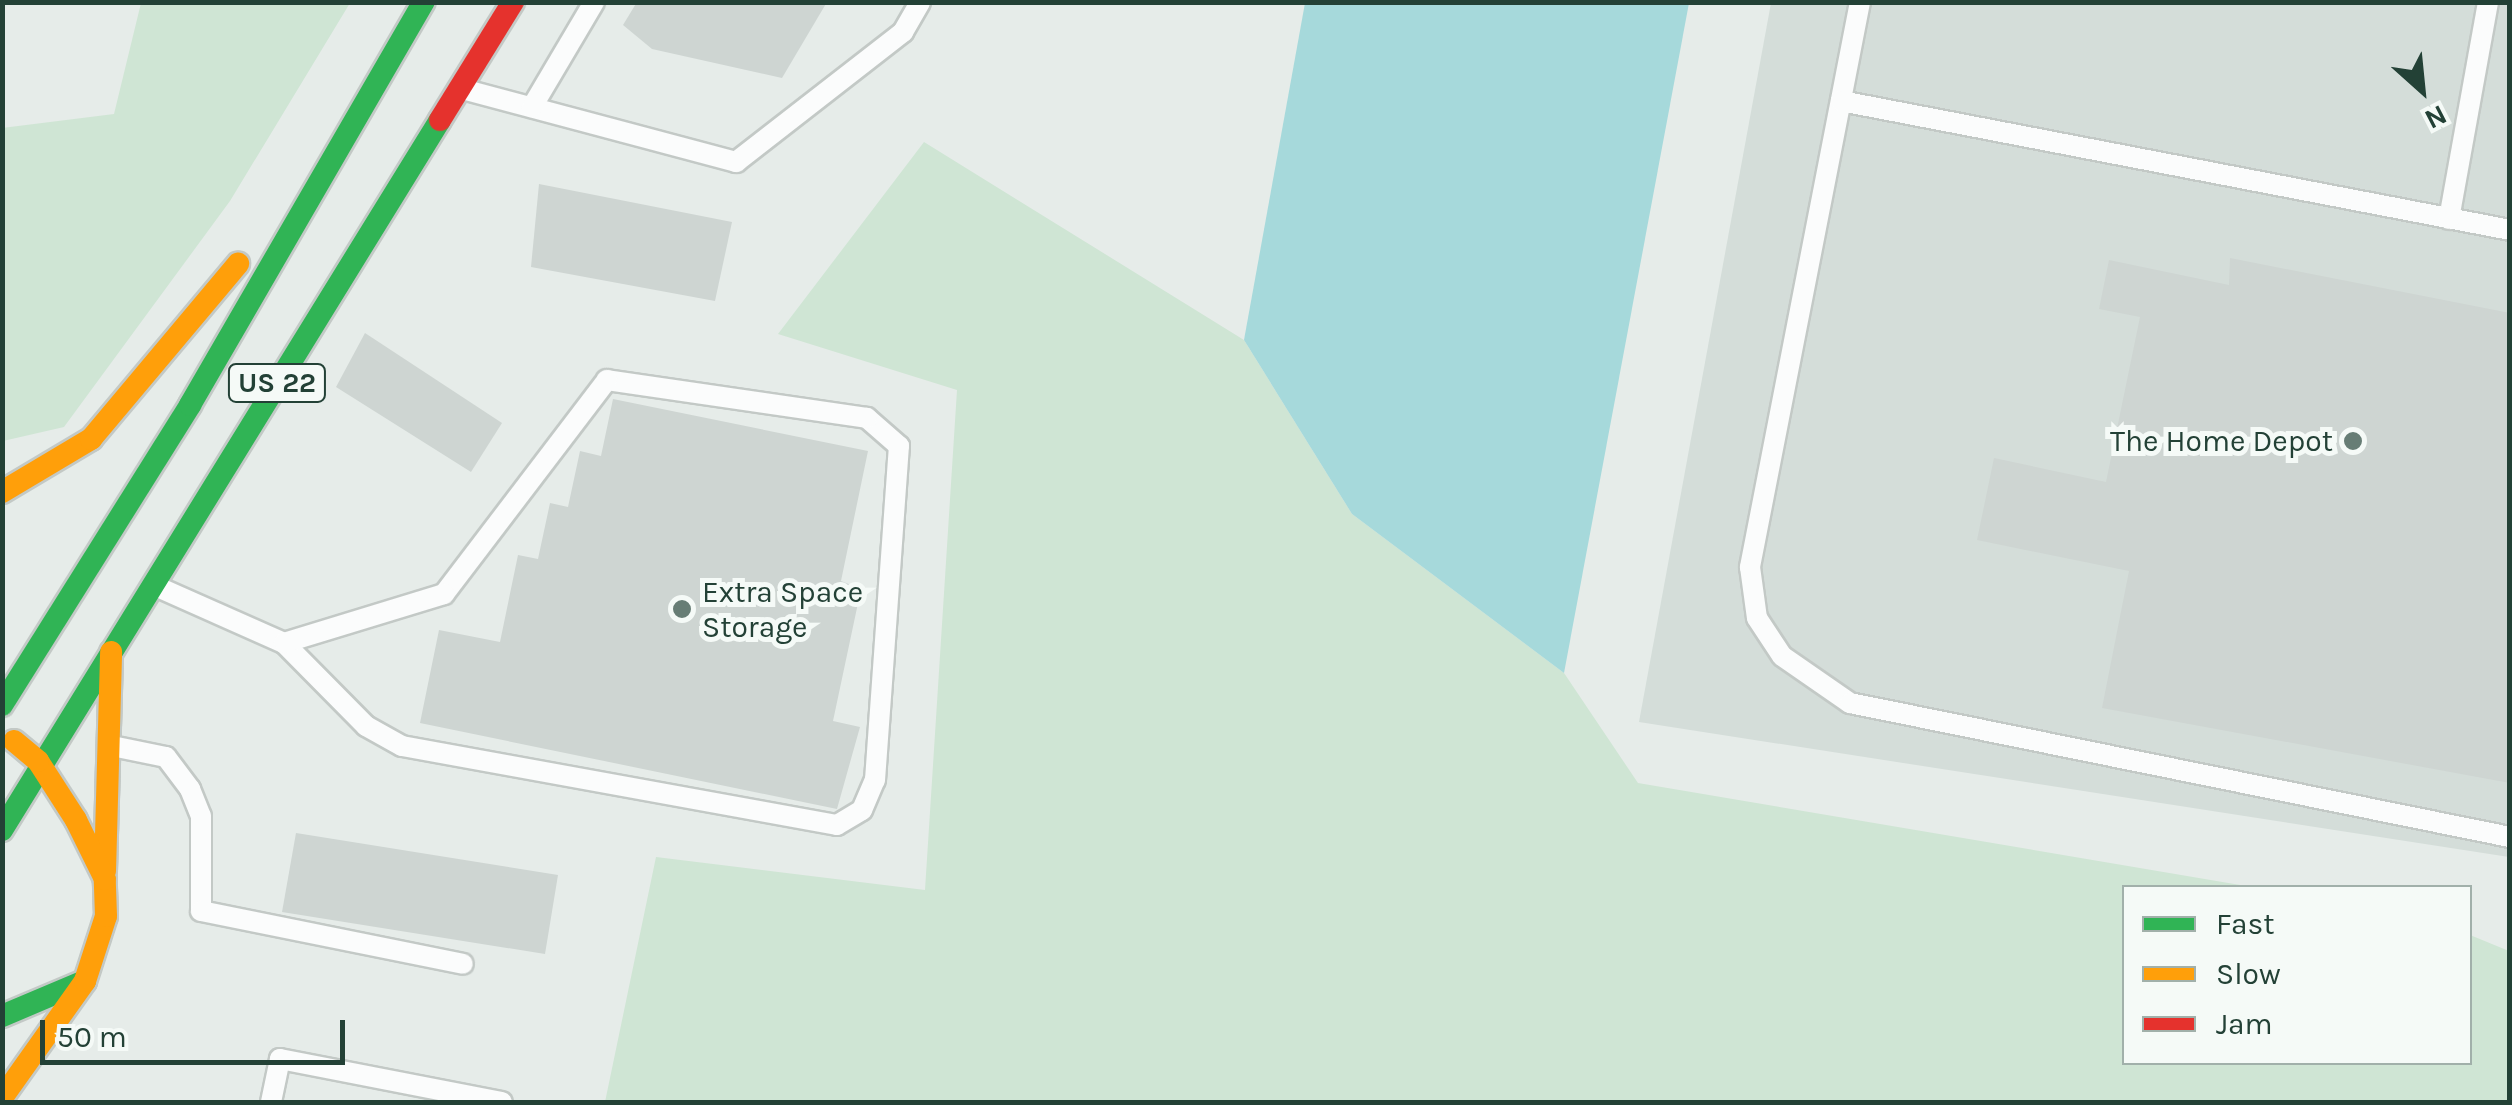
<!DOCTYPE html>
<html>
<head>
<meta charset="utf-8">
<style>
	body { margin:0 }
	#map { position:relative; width:2512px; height:1105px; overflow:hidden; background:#e6ece9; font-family:Karla,sans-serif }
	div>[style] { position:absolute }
	.built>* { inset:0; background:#d4ddd9 }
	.green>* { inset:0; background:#cfe5d4 }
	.water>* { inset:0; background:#a6d9db }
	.building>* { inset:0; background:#ced5d2 }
	.roads { filter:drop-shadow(2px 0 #c3c9c6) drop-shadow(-2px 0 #c3c9c6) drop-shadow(0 2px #c3c9c6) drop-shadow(0 -2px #c3c9c6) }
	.lane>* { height:20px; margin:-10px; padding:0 10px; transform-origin:10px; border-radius:10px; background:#fbfcfc }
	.fast>* { height:22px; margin:-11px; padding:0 11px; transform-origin:11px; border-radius:11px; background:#30b455 }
	.slow>* { height:22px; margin:-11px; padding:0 11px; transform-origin:11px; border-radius:11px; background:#ff9f0a }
	.jam>* { height:22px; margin:-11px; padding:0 11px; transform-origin:11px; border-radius:11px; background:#e5322d }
	.dots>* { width:28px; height:28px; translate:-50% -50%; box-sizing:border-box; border:5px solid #f5faf7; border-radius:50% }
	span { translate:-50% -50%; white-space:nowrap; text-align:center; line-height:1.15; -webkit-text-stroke:10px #f5faf7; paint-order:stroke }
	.shield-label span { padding:2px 8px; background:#f5faf7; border:2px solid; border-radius:8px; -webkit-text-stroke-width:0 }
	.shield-label { font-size:28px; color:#234136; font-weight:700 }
	.poi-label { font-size:30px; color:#234136 }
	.right { translate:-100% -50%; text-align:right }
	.left { translate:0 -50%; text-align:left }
	.frame { position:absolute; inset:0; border:5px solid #234136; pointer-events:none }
	.legend { position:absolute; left:2122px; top:885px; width:350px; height:180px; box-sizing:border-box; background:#f5faf7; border:2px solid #a1b0aa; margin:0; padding:12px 18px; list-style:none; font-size:30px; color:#234136 }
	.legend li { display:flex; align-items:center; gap:20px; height:50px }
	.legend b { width:50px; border:2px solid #a1b0aa }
	.north { position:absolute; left:2372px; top:40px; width:100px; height:100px; -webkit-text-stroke:8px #f5faf7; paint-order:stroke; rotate:153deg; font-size:28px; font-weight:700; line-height:40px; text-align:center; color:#234136 }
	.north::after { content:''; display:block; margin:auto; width:35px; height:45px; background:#234136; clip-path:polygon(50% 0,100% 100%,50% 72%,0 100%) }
	.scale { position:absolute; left:40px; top:1020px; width:305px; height:45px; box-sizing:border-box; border:5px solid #234136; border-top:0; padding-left:12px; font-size:30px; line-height:35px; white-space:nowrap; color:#234136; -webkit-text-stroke:8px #f5faf7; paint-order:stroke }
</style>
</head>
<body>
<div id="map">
	<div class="built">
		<div style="clip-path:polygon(1771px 3px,2509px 3px,2509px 857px,1639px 722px)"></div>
	</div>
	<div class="green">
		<div style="clip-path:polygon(141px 3px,350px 3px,230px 201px,64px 427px,3px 441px,2px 128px,114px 114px)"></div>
		<div style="clip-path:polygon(924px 142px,1244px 340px,1352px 514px,1564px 673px,1638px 783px,2252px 887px,2124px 888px,2124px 1062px,2470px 1062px,2470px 935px,2509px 951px,2509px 1102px,605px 1102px,656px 857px,925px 890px,957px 390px,778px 334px)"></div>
	</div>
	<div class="water">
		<div style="clip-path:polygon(1305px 3px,1689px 3px,1564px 673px,1352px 514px,1244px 340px)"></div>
	</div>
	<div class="building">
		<div style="clip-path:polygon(637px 2px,827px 2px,782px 78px,652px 49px,623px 25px)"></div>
		<div style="clip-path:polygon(539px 184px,732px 222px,715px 301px,531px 267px)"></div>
		<div style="clip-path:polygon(2230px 258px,2510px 313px,2510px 783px,2102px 708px,2129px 571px,1977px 540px,1994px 458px,2106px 482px,2140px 317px,2099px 309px,2109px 260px,2229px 285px)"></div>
		<div style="clip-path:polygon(365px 333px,502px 423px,471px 472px,336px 387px)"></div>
		<div style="clip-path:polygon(613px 399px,868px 451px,841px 581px,861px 589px,833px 721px,860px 727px,837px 809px,420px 723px,439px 630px,500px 642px,518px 555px,538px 559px,550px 503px,568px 507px,580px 451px,601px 456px)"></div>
		<div style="clip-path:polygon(296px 833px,558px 875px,545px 954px,282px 912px)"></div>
	</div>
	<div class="roads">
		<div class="lane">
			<div style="left:1860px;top:2px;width:576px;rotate:101.02deg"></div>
			<div style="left:1750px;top:567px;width:51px;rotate:82.2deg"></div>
			<div style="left:1757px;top:618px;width:45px;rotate:56.7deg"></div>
			<div style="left:1782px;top:656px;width:83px;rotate:34.7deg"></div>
			<div style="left:1850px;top:703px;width:673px;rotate:11.48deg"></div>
			<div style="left:462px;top:89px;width:284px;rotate:14.9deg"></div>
			<div style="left:736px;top:162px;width:212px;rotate:-37.9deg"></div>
			<div style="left:903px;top:32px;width:34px;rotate:-60deg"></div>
			<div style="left:1841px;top:101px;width:681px;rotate:10.91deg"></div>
			<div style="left:532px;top:107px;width:122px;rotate:-59.4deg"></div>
			<div style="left:2449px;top:219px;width:220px;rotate:-79.8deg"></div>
			<div style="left:153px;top:585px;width:143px;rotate:23.9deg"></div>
			<div style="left:284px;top:643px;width:117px;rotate:45.3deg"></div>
			<div style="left:366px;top:726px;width:41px;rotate:29.1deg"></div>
			<div style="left:402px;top:746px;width:442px;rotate:10.3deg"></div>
			<div style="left:837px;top:825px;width:29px;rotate:-31deg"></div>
			<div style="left:862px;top:810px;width:33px;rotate:-67deg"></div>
			<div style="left:875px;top:780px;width:335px;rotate:-85.9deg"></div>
			<div style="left:899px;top:446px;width:43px;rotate:-138.8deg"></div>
			<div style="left:867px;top:418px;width:263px;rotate:-171.7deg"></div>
			<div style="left:607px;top:380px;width:269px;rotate:127.3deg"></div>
			<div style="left:444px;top:594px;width:167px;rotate:163deg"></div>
			<div style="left:112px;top:746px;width:55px;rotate:11.5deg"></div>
			<div style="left:166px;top:757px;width:40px;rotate:53deg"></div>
			<div style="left:190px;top:789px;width:29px;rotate:68deg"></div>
			<div style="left:201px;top:816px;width:95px;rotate:90deg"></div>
			<div style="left:201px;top:911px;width:267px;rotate:11.4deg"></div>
			<div style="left:271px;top:1102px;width:44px;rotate:-78.2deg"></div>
			<div style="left:280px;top:1059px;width:226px;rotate:11deg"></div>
		</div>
		<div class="fast">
			<div style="left:2px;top:705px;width:354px;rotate:-57.9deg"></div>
			<div style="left:190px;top:405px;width:466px;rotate:-59.9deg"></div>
			<div style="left:2px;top:830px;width:834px;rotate:-58.33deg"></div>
			<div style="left:2px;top:1016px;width:90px;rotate:-22.9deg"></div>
		</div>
		<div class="slow">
			<div style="left:2px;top:492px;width:104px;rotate:-30.8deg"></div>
			<div style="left:91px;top:439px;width:229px;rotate:-50deg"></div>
			<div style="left:105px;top:871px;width:219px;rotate:-88.4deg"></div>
			<div style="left:2px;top:1098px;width:143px;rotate:-54.6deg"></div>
			<div style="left:85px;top:981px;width:68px;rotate:-72.1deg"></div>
			<div style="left:106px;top:916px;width:37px;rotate:-92deg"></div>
			<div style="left:105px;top:879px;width:66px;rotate:-116.2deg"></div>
			<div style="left:76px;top:820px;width:70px;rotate:-122.8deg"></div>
			<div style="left:38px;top:761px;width:31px;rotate:-140deg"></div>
		</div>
		<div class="jam">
			<div style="left:440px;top:120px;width:139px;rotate:-58.3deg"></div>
		</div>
	</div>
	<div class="dots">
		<div style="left:2353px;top:441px;background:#677d75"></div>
		<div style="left:682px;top:609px;background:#677d75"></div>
	</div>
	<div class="shield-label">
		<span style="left:277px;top:383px">US 22</span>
	</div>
	<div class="poi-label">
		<span class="right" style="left:2333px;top:441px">The Home Depot</span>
		<span class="left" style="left:702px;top:609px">Extra Space<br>Storage</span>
	</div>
	<div class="frame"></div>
	<ul class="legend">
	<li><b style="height:12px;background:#30b455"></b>Fast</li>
	<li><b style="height:12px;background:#ff9f0a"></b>Slow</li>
	<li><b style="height:12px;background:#e5322d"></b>Jam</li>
	</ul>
	<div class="north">N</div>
	<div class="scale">50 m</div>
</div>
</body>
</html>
